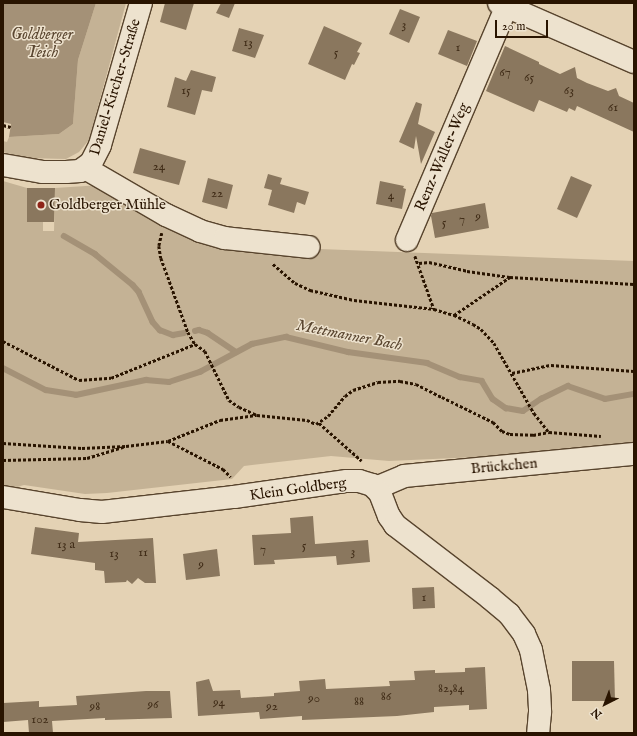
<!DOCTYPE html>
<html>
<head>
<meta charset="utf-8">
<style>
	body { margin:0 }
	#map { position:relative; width:637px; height:736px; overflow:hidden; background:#e4d2b4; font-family:"IM FELL English",serif }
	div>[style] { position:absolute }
	.green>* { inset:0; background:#c4b295 }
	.water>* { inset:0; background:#a49177 }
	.stream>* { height:5.5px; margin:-2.75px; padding:0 2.75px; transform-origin:2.75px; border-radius:2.75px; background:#a49177 }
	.building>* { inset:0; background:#8a775e }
	.path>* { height:2.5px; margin-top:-1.25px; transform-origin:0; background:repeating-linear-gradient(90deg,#291400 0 3px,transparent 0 5px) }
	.roads { filter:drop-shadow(1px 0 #58442d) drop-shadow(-1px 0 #58442d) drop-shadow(0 1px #58442d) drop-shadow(0 -1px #58442d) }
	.minor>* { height:22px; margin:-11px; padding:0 11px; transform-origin:11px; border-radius:11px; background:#ede2ce }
	.dots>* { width:11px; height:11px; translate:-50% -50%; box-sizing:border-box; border:2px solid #ede2ce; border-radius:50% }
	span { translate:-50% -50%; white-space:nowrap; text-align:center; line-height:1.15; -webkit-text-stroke:3px #ede2ce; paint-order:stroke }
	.number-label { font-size:13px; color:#412d18 }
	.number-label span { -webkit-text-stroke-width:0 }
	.street-label { font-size:15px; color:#291400 }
	.poi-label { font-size:15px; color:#291400 }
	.left { translate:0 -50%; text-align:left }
	.water-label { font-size:16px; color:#5a4630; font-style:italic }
	.frame { position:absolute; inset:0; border:4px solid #291400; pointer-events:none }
	.north { position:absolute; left:585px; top:684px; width:40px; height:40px; -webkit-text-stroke:3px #ede2ce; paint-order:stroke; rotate:222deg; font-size:11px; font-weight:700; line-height:16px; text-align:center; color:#291400 }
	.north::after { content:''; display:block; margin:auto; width:14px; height:18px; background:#291400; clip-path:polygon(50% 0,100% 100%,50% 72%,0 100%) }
	.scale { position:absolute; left:495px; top:20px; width:53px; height:18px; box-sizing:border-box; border:2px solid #291400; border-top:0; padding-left:5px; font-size:12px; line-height:14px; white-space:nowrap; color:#291400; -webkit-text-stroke:3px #ede2ce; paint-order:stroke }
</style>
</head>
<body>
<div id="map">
	<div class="green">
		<div style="clip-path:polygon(96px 3px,126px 3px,89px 140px,79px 152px,66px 159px,27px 158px,3px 152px,3px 141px,7px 142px,9px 137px,59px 134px,73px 124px,78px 60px)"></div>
		<div style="clip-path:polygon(3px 181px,27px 188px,27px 221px,43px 222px,43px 231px,54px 231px,55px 188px,101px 185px,241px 246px,634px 261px,634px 450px,389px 461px,331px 456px,244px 466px,232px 479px,107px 493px,85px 494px,24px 485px,17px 487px,3px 485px)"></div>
	</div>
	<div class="water">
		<div style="clip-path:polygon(3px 3px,96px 3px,78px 60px,73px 124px,59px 134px,9px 137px,11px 124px,3px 122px)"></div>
	</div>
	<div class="stream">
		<div style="left:64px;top:236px;width:36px;rotate:30deg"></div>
		<div style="left:95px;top:254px;width:49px;rotate:39.2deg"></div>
		<div style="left:133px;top:285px;width:9px;rotate:49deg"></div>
		<div style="left:139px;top:292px;width:33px;rotate:65deg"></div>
		<div style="left:153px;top:322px;width:11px;rotate:49deg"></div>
		<div style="left:160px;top:330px;width:14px;rotate:21deg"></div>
		<div style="left:173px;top:335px;width:11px;rotate:-10deg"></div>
		<div style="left:195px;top:331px;width:4px;rotate:-14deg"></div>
		<div style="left:199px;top:330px;width:9px;rotate:18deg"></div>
		<div style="left:208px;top:333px;width:34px;rotate:34deg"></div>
		<div style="left:3px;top:368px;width:48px;rotate:27.1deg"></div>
		<div style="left:46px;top:390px;width:30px;rotate:9deg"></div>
		<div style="left:76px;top:395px;width:72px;rotate:-12.1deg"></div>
		<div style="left:146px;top:380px;width:23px;rotate:5deg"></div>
		<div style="left:169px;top:382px;width:33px;rotate:-18deg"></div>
		<div style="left:200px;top:372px;width:59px;rotate:-28.3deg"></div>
		<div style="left:252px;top:344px;width:35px;rotate:-12deg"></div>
		<div style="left:286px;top:337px;width:64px;rotate:13.6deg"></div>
		<div style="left:348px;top:352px;width:80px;rotate:7.9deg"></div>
		<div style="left:427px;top:363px;width:36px;rotate:23deg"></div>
		<div style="left:460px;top:377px;width:22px;rotate:10deg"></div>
		<div style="left:482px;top:381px;width:21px;rotate:59deg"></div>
		<div style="left:493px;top:399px;width:16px;rotate:35deg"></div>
		<div style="left:506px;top:408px;width:17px;rotate:10deg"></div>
		<div style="left:523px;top:411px;width:22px;rotate:-34deg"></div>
		<div style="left:541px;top:399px;width:30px;rotate:-26deg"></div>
		<div style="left:568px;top:386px;width:39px;rotate:19deg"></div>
		<div style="left:605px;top:399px;width:29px;rotate:-10deg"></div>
	</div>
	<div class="building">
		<div style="clip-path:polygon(165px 3px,194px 3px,186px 30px,160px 22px)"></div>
		<div style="clip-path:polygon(221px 3px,235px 3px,229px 18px,216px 13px)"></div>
		<div style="clip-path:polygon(400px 9px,420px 17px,409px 43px,389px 34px)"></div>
		<div style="clip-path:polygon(324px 26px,362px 43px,357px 52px,360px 53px,354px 65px,352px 64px,345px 80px,308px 64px)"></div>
		<div style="clip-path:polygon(239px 28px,264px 35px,255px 58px,232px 51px)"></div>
		<div style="clip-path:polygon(448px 30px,477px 41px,467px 66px,438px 54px)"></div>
		<div style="clip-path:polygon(505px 46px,539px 62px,539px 64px,560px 74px,575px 67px,577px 78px,587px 83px,608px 91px,616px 88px,619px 96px,634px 103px,634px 132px,577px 106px,575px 111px,569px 108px,567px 112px,539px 100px,534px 112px,486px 91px)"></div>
		<div style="clip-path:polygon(191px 70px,216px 77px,212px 92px,202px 90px,195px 115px,167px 107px,175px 77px,186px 81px)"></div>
		<div style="clip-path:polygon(416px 102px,422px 104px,418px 124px,435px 132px,421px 164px,416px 136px,414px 149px,399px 142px)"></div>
		<div style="clip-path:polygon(140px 148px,186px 161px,179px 185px,133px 173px)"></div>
		<div style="clip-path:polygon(268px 174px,282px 178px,280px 184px,309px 192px,305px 205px,297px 202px,294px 213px,268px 205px,272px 190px,264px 188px)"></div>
		<div style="clip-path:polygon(571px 176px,592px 185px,577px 218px,557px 209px)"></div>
		<div style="clip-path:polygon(208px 178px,233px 185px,227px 209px,202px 202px)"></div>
		<div style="clip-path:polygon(380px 181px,404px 186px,403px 188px,406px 189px,402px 209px,376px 204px)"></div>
		<div style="clip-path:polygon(27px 188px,55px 188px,54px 222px,27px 222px)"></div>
		<div style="clip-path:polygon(485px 203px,489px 228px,435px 238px,431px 216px,432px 213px)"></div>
		<div style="clip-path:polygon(313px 516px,315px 544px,368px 540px,370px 562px,337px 565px,336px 556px,274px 560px,275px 564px,254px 565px,252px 535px,291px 533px,290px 518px)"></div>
		<div style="clip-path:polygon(35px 527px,79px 533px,78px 542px,153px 538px,156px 583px,145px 583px,138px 578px,132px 584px,127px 580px,126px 582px,105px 583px,104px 571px,95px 570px,95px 563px,31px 554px)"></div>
		<div style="clip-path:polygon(217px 549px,220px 576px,186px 580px,183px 554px)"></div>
		<div style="clip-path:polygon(434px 587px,435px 608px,413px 609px,412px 588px)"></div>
		<div style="clip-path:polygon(572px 661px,614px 661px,615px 701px,572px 701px)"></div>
		<div style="clip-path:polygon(485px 667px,487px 709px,469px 710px,469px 705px,434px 707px,434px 712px,397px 716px,302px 720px,302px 716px,260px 719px,259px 712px,198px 716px,196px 682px,209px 679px,213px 691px,240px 690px,241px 698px,274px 696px,274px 693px,300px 691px,299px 681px,325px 679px,326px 689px,390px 686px,389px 681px,415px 680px,414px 671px,435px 670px,435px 673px,465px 672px,465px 668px)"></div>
		<div style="clip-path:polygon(146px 691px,170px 691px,172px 718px,105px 720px,105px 718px,52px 721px,53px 733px,29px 733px,28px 720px,3px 722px,3px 703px,39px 701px,39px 707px,77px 705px,76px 696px)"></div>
	</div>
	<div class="path">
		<div style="left:3px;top:125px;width:8px;rotate:14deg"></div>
		<div style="left:162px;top:233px;width:13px;rotate:103deg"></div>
		<div style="left:159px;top:246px;width:12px;rotate:81deg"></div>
		<div style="left:161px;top:258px;width:79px;rotate:70deg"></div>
		<div style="left:188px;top:332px;width:14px;rotate:60deg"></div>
		<div style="left:195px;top:344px;width:12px;rotate:35deg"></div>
		<div style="left:205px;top:351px;width:55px;rotate:63.9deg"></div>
		<div style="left:229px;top:400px;width:12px;rotate:35deg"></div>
		<div style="left:239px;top:407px;width:20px;rotate:24deg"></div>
		<div style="left:257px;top:415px;width:50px;rotate:5.7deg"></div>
		<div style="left:307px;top:420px;width:10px;rotate:24deg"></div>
		<div style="left:316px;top:424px;width:14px;rotate:-34deg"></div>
		<div style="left:328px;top:416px;width:26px;rotate:-50deg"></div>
		<div style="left:345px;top:396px;width:10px;rotate:-37deg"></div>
		<div style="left:353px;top:390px;width:26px;rotate:-18deg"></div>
		<div style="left:378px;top:382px;width:22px;rotate:-3deg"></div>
		<div style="left:400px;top:381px;width:16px;rotate:11deg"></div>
		<div style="left:416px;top:384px;width:29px;rotate:27deg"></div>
		<div style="left:442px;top:397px;width:57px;rotate:26.1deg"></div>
		<div style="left:493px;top:422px;width:13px;rotate:45deg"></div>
		<div style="left:502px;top:431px;width:9px;rotate:21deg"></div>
		<div style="left:510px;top:434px;width:23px;rotate:2deg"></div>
		<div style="left:533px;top:435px;width:16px;rotate:-11deg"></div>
		<div style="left:415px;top:256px;width:56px;rotate:70.3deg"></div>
		<div style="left:419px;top:263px;width:10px;rotate:-6deg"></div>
		<div style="left:429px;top:262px;width:39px;rotate:13deg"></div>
		<div style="left:467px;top:271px;width:43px;rotate:7.9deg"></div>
		<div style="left:273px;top:264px;width:29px;rotate:41deg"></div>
		<div style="left:295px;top:283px;width:17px;rotate:25deg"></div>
		<div style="left:310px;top:290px;width:45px;rotate:12.8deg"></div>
		<div style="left:354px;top:300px;width:81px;rotate:6.4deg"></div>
		<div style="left:434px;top:309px;width:21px;rotate:17deg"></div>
		<div style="left:454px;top:315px;width:21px;rotate:25deg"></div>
		<div style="left:473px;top:324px;width:9px;rotate:32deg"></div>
		<div style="left:481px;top:329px;width:19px;rotate:47deg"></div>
		<div style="left:494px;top:343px;width:81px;rotate:60.3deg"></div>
		<div style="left:534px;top:413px;width:24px;rotate:52deg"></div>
		<div style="left:549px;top:432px;width:52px;rotate:4.4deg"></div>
		<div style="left:454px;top:315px;width:68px;rotate:-34.2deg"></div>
		<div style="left:510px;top:277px;width:124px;rotate:3.2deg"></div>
		<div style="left:3px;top:341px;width:85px;rotate:27.2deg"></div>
		<div style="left:79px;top:380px;width:32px;rotate:-4deg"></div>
		<div style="left:111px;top:378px;width:91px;rotate:-22deg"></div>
		<div style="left:512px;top:373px;width:40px;rotate:-12deg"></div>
		<div style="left:551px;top:365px;width:83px;rotate:4.1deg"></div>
		<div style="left:319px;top:423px;width:57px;rotate:41.5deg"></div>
		<div style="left:168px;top:441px;width:62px;rotate:27deg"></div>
		<div style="left:223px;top:469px;width:11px;rotate:45deg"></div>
		<div style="left:3px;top:443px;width:79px;rotate:3.6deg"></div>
		<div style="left:82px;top:448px;width:44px;rotate:-2.6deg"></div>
		<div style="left:126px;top:446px;width:42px;rotate:-6.8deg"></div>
		<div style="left:168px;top:441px;width:56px;rotate:-22deg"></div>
		<div style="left:220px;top:420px;width:37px;rotate:-8deg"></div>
		<div style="left:3px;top:460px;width:84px;rotate:-1.4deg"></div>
		<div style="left:87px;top:458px;width:38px;rotate:-17deg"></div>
	</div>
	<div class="roads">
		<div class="minor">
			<div style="left:499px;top:3px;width:147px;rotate:23.6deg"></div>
			<div style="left:3px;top:165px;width:41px;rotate:9.9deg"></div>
			<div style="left:43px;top:172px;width:23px"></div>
			<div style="left:66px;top:172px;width:14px;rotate:-4deg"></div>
			<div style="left:80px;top:171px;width:14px;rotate:-36deg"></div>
			<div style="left:91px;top:163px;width:20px;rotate:-63deg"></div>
			<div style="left:100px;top:145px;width:148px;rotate:-73.9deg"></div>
			<div style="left:85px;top:168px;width:94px;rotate:30.1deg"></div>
			<div style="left:166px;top:215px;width:38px;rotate:25deg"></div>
			<div style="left:200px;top:231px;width:26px;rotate:16deg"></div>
			<div style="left:225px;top:238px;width:84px;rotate:6.1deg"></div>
			<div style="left:407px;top:240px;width:254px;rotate:-66.9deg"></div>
			<div style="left:376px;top:488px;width:30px;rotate:-23deg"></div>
			<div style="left:404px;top:476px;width:231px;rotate:-5.5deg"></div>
			<div style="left:3px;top:497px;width:78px;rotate:9.6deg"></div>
			<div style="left:80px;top:510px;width:22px;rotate:5deg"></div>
			<div style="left:102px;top:512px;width:133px;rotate:-6.5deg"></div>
			<div style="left:234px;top:497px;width:114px;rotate:-8.1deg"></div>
			<div style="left:347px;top:481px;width:12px"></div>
			<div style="left:359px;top:481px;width:14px;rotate:17deg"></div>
			<div style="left:372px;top:485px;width:11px;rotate:45deg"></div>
			<div style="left:380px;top:493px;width:25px;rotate:69deg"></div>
			<div style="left:389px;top:516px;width:11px;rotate:56deg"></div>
			<div style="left:395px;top:525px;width:120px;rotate:37.5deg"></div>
			<div style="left:490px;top:598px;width:25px;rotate:40deg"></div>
			<div style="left:509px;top:614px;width:25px;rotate:53deg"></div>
			<div style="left:524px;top:634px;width:17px;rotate:66deg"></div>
			<div style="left:531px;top:650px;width:41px;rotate:78.7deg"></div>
			<div style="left:539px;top:690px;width:22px;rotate:87deg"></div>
			<div style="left:540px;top:712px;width:21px;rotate:95deg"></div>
		</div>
	</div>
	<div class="dots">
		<div style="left:41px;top:205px;background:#8f2418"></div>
	</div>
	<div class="number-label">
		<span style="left:404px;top:25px">3</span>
		<span style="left:248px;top:43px">13</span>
		<span style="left:458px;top:48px">1</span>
		<span style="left:336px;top:53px">5</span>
		<span style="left:505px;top:73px">67</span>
		<span style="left:529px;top:78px">65</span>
		<span style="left:186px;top:91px">15</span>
		<span style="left:569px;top:91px">63</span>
		<span style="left:613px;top:108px">61</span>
		<span style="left:159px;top:167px">24</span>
		<span style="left:217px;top:194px">22</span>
		<span style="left:391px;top:196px">4</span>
		<span style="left:478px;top:217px">9</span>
		<span style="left:462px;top:220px">7</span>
		<span style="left:444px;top:223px">5</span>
		<span style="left:66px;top:545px">13 a</span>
		<span style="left:304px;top:546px">5</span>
		<span style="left:263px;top:550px">7</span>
		<span style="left:353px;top:552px">3</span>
		<span style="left:143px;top:553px">11</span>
		<span style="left:114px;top:554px">13</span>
		<span style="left:201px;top:565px">9</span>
		<span style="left:424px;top:598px">1</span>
		<span style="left:451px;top:689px">82,84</span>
		<span style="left:386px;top:697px">86</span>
		<span style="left:314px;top:699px">90</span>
		<span style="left:359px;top:702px">88</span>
		<span style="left:219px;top:703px">94</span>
		<span style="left:153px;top:705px">96</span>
		<span style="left:95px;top:707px">98</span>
		<span style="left:272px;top:707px">92</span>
		<span style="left:40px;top:720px">102</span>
	</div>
	<div class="street-label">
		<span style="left:115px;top:87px;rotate:-73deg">Daniel-Kircher-Straße</span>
		<span style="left:442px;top:157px;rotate:-67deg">Renz-Waller-Weg</span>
		<span style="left:504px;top:466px;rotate:-5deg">Brückchen</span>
		<span style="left:298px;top:489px;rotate:-8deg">Klein Goldberg</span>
	</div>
	<div class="poi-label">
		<span class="left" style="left:49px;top:205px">Goldberger Mühle</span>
	</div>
	<div class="water-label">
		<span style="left:42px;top:44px">Goldberger<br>Teich</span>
		<span style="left:349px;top:336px;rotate:11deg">Mettmanner Bach</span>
	</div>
	<div class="frame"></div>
	<div class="north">N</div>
	<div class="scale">20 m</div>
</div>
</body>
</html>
